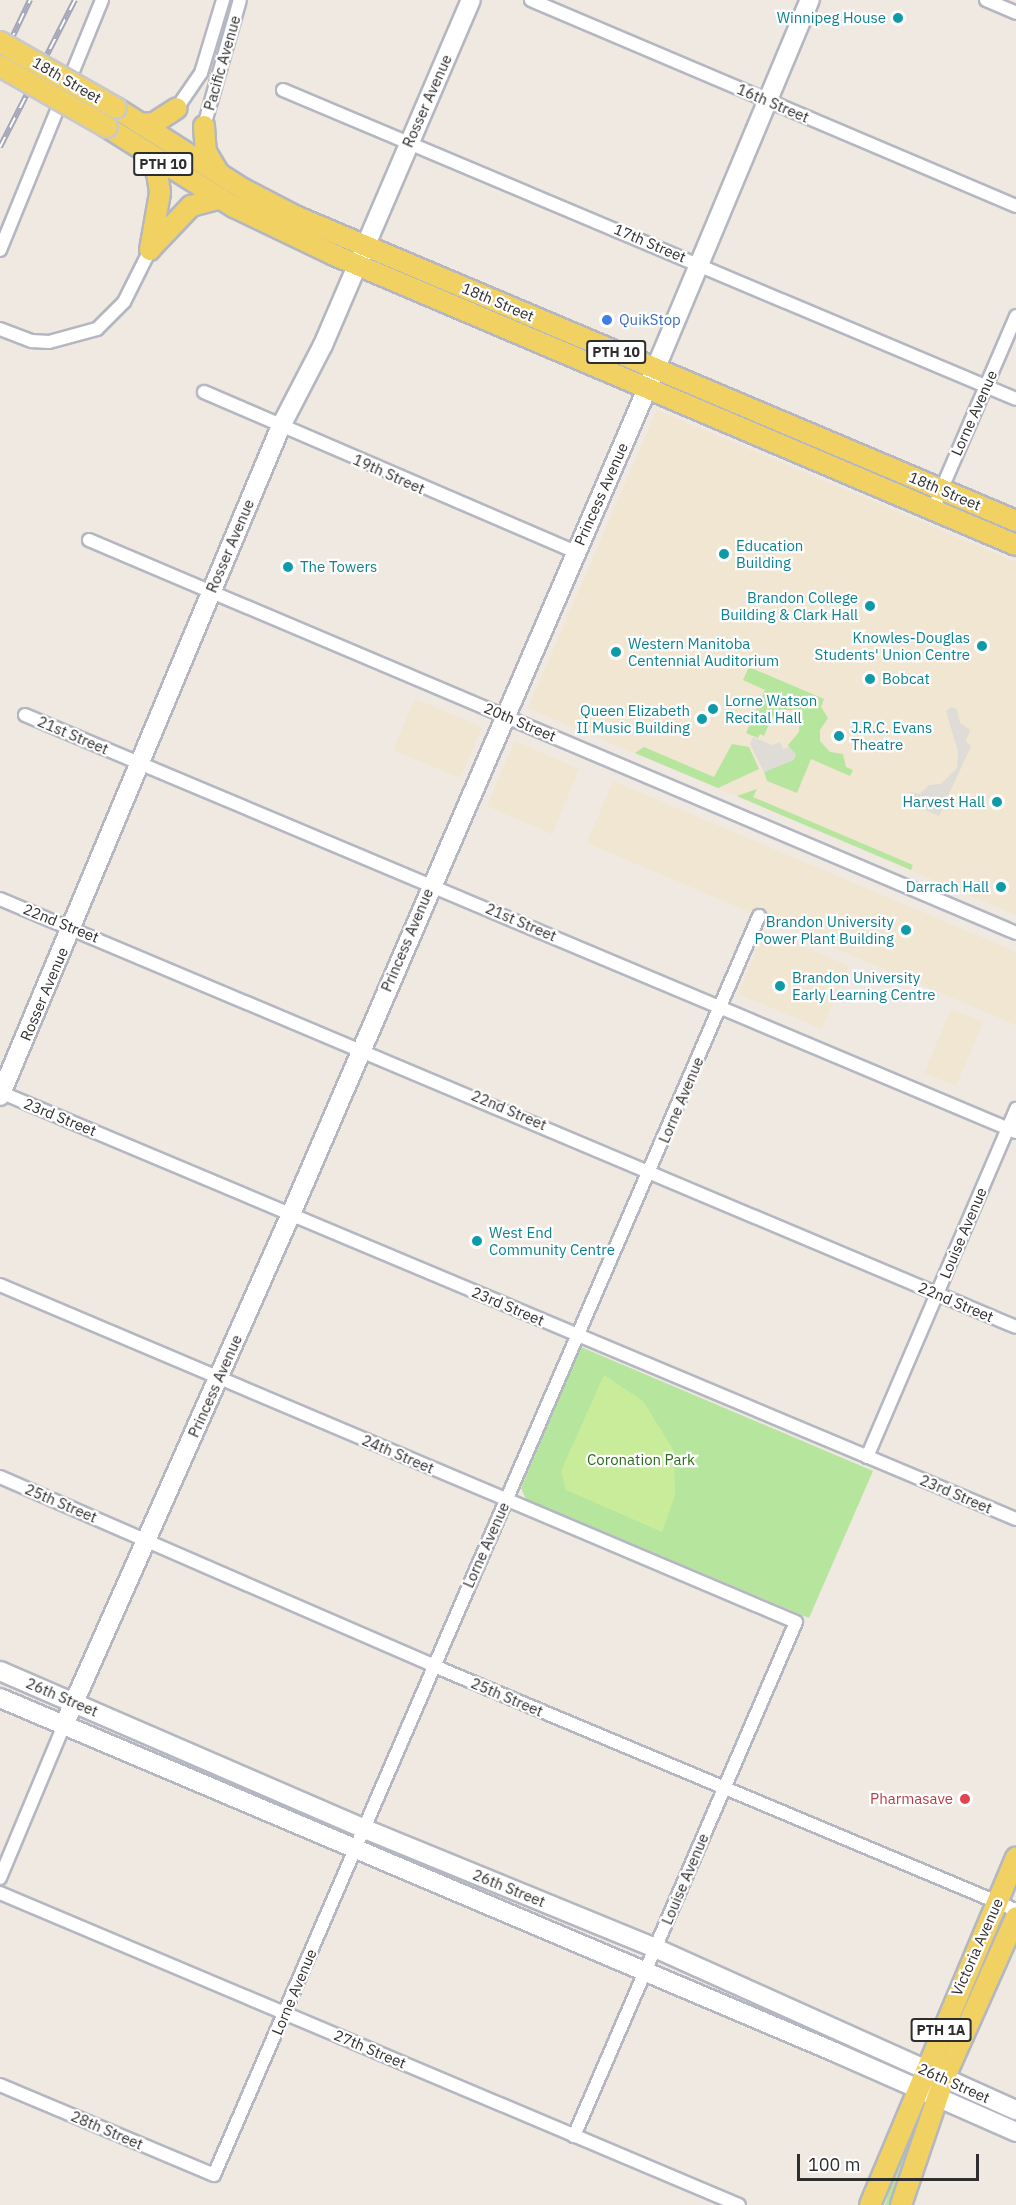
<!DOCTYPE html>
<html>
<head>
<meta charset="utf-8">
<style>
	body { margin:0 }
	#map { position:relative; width:1016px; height:2205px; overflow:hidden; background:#efe9e1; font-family:"IBM Plex Sans",sans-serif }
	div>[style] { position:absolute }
	.education>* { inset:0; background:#f0e6d1 }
	.green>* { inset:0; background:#b6e59e }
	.pitch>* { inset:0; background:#c9ec9a }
	.plaza>* { inset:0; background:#dfdcd8 }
	.roads { filter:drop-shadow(2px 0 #b4b7c1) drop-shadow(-2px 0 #b4b7c1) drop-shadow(0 2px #b4b7c1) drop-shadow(0 -2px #b4b7c1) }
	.street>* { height:12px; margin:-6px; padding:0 6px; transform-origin:6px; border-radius:6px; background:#fff }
	.secondary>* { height:18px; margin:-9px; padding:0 9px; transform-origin:9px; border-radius:9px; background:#fff }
	.primary>* { height:20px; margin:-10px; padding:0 10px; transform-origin:10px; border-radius:10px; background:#f2d163 }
	.rail>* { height:6px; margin-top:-3px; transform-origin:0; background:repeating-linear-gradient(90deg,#fff 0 11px,#a3a6b8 0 22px); box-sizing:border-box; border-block:2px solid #a3a6b8 }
	.bridges { filter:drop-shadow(2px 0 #c9c9c9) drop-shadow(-2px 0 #c9c9c9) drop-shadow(0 2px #c9c9c9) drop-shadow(0 -2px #c9c9c9) }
	.primary-bridge>* { height:20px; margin:-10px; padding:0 10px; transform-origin:10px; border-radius:10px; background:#f2d163 }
	.dots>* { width:16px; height:16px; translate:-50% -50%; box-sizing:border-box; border:3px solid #fff; border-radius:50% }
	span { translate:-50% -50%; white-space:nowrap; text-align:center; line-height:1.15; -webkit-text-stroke:4.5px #fff; paint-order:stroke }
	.shield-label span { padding:2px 4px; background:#fff; border:2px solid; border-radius:4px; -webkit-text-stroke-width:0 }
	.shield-label { font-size:14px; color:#2e2e2e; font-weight:700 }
	.culture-label { font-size:15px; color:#0d838f }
	.right { translate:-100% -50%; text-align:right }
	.left { translate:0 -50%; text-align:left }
	.street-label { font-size:15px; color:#2e2e2e }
	.shop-label { font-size:15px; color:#366cbe }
	.park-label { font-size:15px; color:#2c6e1b }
	.health-label { font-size:15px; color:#be3a42 }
	.scale { position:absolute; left:797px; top:2154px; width:182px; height:27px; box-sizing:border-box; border:3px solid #2e2e2e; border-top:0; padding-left:8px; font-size:18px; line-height:21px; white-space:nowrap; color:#2e2e2e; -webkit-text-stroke:4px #fff; paint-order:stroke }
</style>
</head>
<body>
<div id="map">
	<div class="education">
		<div style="clip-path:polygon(657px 410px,1016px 562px,1016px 915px,528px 708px)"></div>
		<div style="clip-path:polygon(415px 699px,482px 727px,460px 778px,393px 750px)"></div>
		<div style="clip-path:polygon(515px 741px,579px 769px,552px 834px,487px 806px)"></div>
		<div style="clip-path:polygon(613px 781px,1016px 952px,1016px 1025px,587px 843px)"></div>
		<div style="clip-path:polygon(765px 930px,849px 966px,822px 1029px,738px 994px)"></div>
		<div style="clip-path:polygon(951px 1009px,983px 1022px,956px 1086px,924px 1073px)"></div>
	</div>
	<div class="green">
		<div style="clip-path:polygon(749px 667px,824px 699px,821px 707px,828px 718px,820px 730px,820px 741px,830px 752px,843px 754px,846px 767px,853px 770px,850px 776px,811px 759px,797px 793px,767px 781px,764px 772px,794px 759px,788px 745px,799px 732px,800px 719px,792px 710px,782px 710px,772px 717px,764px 736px,760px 734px,758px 738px,746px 733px,750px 724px,757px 722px,754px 715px,765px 690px,743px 680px)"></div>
		<div style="clip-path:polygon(732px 744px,749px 747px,759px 769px,718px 788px,635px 753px,644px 747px,714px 777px)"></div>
		<div style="clip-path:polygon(757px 789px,753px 797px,913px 865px,911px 870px,737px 796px)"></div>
		<div style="clip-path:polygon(581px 1347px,873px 1471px,809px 1618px,526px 1499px,521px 1488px)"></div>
		<div style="clip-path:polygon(919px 2107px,891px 2205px,885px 2205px,906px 2135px)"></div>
	</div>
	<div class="pitch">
		<div style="clip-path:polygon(604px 1375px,643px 1401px,674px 1451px,675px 1495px,662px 1532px,566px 1490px,561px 1471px)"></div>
	</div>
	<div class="plaza">
		<div style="clip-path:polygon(951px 707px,957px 709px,960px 723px,970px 730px,966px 741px,971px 746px,939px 816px,906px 802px,911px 792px,920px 794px,929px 785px,941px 784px,957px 768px,958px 752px,946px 711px)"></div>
		<div style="clip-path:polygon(753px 737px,772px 745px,780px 742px,783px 749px,789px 747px,796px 754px,794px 760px,764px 772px,750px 744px)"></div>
	</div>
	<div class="roads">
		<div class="street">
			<div style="left:531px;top:0;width:527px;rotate:23.01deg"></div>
			<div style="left:986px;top:0;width:33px;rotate:23deg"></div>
			<div style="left:283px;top:90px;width:795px;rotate:22.86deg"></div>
			<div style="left:177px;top:108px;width:42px;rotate:-55.6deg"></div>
			<div style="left:201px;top:73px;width:76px;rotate:-73.2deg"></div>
			<div style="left:204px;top:126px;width:131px;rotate:-74.1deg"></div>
			<div style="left:0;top:250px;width:270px;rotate:-67.8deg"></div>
			<div style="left:0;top:329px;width:34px;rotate:21deg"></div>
			<div style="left:32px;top:341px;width:17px;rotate:3deg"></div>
			<div style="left:49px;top:342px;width:50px;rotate:-15.2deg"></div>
			<div style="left:97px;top:329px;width:38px;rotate:-45deg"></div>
			<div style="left:124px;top:302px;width:58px;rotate:-63.4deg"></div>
			<div style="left:204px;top:392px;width:405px;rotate:23.3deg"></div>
			<div style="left:933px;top:509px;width:210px;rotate:-66.7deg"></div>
			<div style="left:89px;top:540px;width:1007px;rotate:22.97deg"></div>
			<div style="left:25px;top:715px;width:1075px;rotate:22.82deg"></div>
			<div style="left:0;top:899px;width:1102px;rotate:22.84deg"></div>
			<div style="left:0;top:1092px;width:1102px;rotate:22.8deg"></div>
			<div style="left:0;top:1285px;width:864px;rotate:22.95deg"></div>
			<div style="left:796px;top:1622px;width:560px;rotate:113.36deg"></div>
			<div style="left:867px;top:1457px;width:379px;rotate:-66.8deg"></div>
			<div style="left:0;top:1477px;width:473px;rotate:23.5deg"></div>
			<div style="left:434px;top:1666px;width:631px;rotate:22.75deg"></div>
			<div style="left:0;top:1878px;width:166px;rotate:-67.3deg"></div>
			<div style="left:0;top:1893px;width:802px;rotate:22.89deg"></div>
			<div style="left:0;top:2085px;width:232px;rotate:22.8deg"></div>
			<div style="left:214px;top:2175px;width:1372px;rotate:-66.59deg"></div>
		</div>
		<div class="secondary">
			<div style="left:0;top:1096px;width:727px;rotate:-67.25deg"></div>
			<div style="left:281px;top:426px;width:91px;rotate:-62.6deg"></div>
			<div style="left:323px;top:345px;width:375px;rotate:-66.8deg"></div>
			<div style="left:0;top:1671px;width:398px;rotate:23.4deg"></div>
			<div style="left:365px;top:1829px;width:313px;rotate:22.3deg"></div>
			<div style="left:655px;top:1948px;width:396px;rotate:24.2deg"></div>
			<div style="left:0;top:1698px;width:909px;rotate:22.98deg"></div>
			<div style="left:837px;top:2053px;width:196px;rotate:23.8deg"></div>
			<div style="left:64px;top:1725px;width:559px;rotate:-66.05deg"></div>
			<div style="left:291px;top:1214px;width:899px;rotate:-66.66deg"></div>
			<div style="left:647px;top:389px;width:422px;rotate:-67.3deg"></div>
		</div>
		<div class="primary">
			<div style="left:116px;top:108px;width:151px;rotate:32.5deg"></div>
			<div style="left:243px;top:189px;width:59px;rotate:27.4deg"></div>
			<div style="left:295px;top:216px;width:783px;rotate:22.93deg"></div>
			<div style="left:141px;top:124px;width:13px;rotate:-4deg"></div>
			<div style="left:154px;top:123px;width:27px;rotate:-33deg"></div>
			<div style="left:204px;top:126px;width:26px;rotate:86deg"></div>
			<div style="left:206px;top:152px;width:23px;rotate:59deg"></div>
			<div style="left:107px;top:127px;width:150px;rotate:32.2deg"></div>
			<div style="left:234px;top:207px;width:111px;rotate:25.6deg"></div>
			<div style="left:334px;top:255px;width:741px;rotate:23.04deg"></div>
			<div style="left:147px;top:154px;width:21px;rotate:62deg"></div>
			<div style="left:157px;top:173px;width:20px;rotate:81deg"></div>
			<div style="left:160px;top:193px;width:58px;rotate:100deg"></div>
			<div style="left:151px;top:248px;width:58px;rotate:-46.4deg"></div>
			<div style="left:191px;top:206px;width:30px;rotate:-15deg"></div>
			<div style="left:870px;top:2205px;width:377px;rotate:-67.2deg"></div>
			<div style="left:901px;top:2205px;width:133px;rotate:-71.2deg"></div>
			<div style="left:944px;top:2079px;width:177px;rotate:-66deg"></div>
		</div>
	</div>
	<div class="rail">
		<div style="left:0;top:63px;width:70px;rotate:-64.5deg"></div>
		<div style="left:0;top:147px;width:165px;rotate:-63deg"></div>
	</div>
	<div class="bridges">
		<div class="primary-bridge">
			<div style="left:0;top:42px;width:133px;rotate:29.6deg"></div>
			<div style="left:0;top:66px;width:123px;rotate:29.7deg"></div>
		</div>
	</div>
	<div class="dots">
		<div style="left:898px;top:18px;background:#0f9aa8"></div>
		<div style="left:607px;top:320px;background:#3f7fe0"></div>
		<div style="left:724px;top:554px;background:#0f9aa8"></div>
		<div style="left:288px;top:567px;background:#0f9aa8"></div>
		<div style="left:870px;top:606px;background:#0f9aa8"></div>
		<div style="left:982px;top:646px;background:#0f9aa8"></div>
		<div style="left:616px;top:652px;background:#0f9aa8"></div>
		<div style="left:870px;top:679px;background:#0f9aa8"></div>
		<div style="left:713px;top:709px;background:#0f9aa8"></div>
		<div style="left:702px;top:719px;background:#0f9aa8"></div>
		<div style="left:839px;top:736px;background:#0f9aa8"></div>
		<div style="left:997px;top:802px;background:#0f9aa8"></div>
		<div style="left:1001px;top:887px;background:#0f9aa8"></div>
		<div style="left:906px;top:930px;background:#0f9aa8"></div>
		<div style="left:780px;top:986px;background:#0f9aa8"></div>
		<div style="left:477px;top:1241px;background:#0f9aa8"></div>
		<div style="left:965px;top:1799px;background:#e0444e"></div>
	</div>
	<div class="shield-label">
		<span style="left:163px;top:164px">PTH 10</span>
		<span style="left:616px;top:352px">PTH 10</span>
		<span style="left:941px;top:2030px">PTH 1A</span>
	</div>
	<div class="culture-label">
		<span class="right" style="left:886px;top:18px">Winnipeg House</span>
		<span class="left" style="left:736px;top:554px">Education<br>Building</span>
		<span class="left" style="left:300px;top:567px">The Towers</span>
		<span class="right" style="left:858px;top:606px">Brandon College<br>Building &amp; Clark Hall</span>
		<span class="right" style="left:970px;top:646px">Knowles-Douglas<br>Students' Union Centre</span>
		<span class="left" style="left:628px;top:652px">Western Manitoba<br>Centennial Auditorium</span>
		<span class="left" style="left:882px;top:679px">Bobcat</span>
		<span class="left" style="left:725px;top:709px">Lorne Watson<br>Recital Hall</span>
		<span class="right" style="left:690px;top:719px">Queen Elizabeth<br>II Music Building</span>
		<span class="left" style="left:851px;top:736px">J.R.C. Evans<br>Theatre</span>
		<span class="right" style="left:985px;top:802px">Harvest Hall</span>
		<span class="right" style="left:989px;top:887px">Darrach Hall</span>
		<span class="right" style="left:894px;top:930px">Brandon University<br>Power Plant Building</span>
		<span class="left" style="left:792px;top:986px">Brandon University<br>Early Learning Centre</span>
		<span class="left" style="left:489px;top:1241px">West End<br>Community Centre</span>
	</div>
	<div class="street-label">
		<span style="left:222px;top:63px;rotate:-74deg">Pacific Avenue</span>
		<span style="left:67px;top:80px;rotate:30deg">18th Street</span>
		<span style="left:427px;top:101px;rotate:-66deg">Rosser Avenue</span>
		<span style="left:773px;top:103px;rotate:23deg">16th Street</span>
		<span style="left:650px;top:243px;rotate:23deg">17th Street</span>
		<span style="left:498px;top:302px;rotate:23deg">18th Street</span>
		<span style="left:974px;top:413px;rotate:-66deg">Lorne Avenue</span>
		<span style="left:389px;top:474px;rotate:24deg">19th Street</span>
		<span style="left:945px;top:491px;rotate:23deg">18th Street</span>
		<span style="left:601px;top:494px;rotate:-66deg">Princess Avenue</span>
		<span style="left:230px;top:546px;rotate:-67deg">Rosser Avenue</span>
		<span style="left:520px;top:722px;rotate:23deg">20th Street</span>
		<span style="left:73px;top:735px;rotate:23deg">21st Street</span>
		<span style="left:521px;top:922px;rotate:23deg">21st Street</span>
		<span style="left:61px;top:923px;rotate:22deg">22nd Street</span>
		<span style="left:407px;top:940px;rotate:-67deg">Princess Avenue</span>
		<span style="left:44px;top:994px;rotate:-67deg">Rosser Avenue</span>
		<span style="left:681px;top:1100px;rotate:-67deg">Lorne Avenue</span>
		<span style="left:509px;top:1110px;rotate:23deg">22nd Street</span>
		<span style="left:60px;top:1117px;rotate:22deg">23rd Street</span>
		<span style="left:963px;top:1233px;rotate:-67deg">Louise Avenue</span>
		<span style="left:956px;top:1302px;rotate:23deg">22nd Street</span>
		<span style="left:508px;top:1306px;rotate:23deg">23rd Street</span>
		<span style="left:215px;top:1386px;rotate:-66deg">Princess Avenue</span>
		<span style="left:398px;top:1454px;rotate:23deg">24th Street</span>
		<span style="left:956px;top:1494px;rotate:23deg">23rd Street</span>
		<span style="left:61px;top:1503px;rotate:23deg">25th Street</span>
		<span style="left:486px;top:1545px;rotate:-66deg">Lorne Avenue</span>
		<span style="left:62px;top:1697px;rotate:23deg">26th Street</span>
		<span style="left:507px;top:1697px;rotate:23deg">25th Street</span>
		<span style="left:685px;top:1879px;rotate:-67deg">Louise Avenue</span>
		<span style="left:509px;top:1888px;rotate:22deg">26th Street</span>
		<span style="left:977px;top:1947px;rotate:-66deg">Victoria Avenue</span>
		<span style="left:294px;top:1992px;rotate:-67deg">Lorne Avenue</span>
		<span style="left:370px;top:2049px;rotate:23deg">27th Street</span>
		<span style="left:954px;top:2083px;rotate:24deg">26th Street</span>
		<span style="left:107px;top:2130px;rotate:23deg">28th Street</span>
	</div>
	<div class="shop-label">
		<span class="left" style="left:619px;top:320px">QuikStop</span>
	</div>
	<div class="park-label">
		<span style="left:641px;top:1460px">Coronation Park</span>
	</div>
	<div class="health-label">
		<span class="right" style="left:953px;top:1799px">Pharmasave</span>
	</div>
	<div class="scale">100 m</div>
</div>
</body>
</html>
